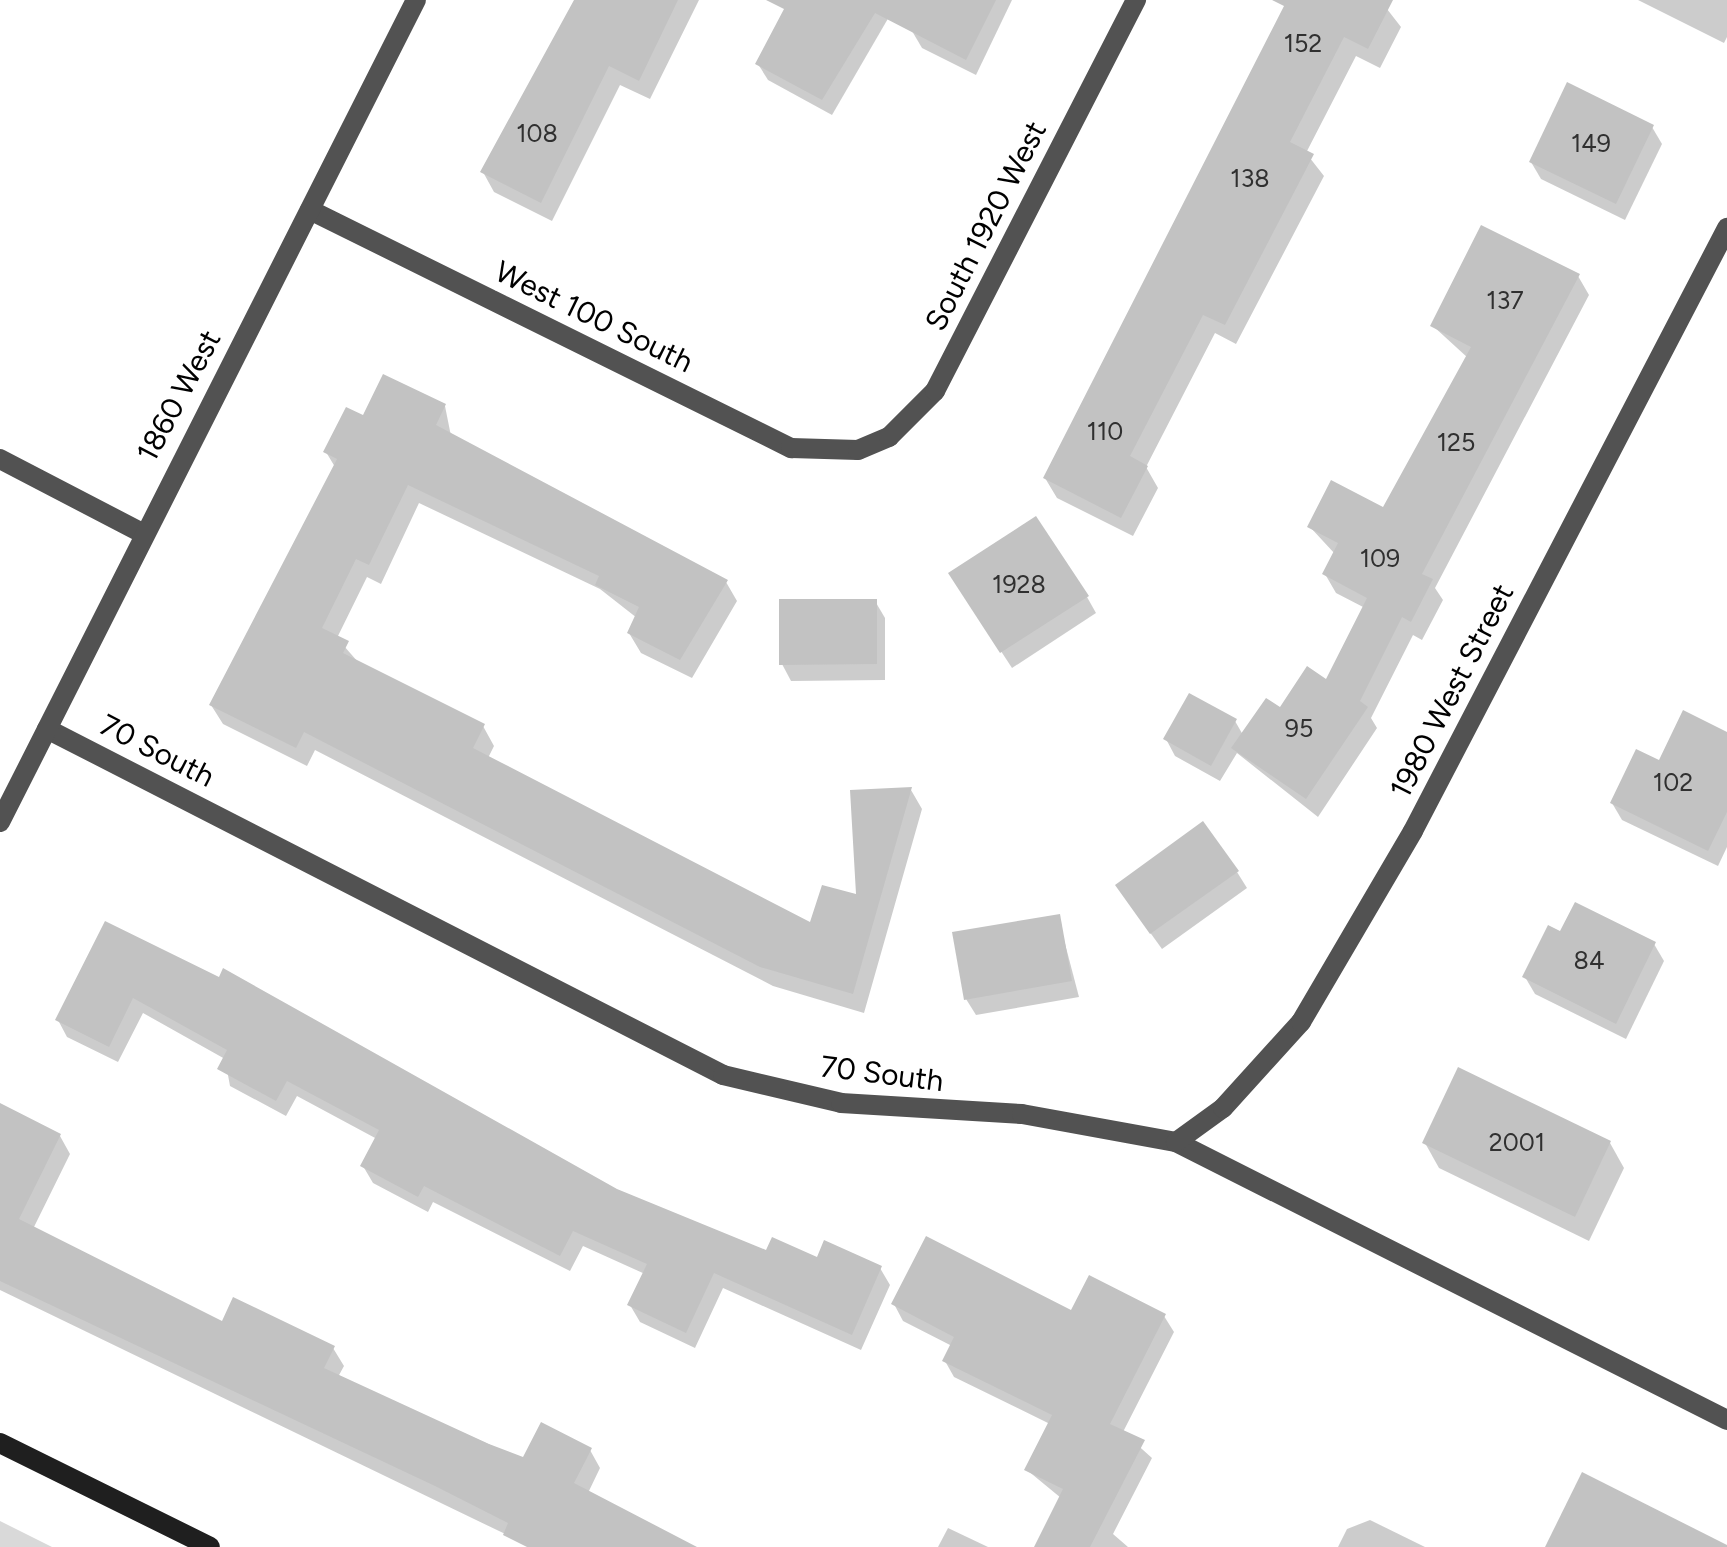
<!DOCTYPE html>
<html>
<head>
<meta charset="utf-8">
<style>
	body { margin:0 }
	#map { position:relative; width:1727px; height:1547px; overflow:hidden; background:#fff; font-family:Figtree,sans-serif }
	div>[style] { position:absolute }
	.green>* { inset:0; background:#d9d9d9 }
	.shadow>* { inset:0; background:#0003 }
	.building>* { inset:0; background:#c2c2c2 }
	.street>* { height:20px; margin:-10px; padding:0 10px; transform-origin:10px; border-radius:10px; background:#525252 }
	.secondary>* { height:20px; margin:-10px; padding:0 10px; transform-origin:10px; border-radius:10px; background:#1f1f1f }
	span { translate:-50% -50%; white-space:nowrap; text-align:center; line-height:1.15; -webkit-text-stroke:8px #fff; paint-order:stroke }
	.number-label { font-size:25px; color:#303030 }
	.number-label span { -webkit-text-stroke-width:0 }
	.street-label { font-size:30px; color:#000 }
</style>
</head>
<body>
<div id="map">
	<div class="green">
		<div style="clip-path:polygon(0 1521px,52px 1547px,0 1547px)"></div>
	</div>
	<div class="shadow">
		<div style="clip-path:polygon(576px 0,699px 0,650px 99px,620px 85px,552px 221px,494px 192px,483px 172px)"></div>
		<div style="clip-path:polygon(794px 0,887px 0,893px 10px,832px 115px,768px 80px,758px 64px)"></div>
		<div style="clip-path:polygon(927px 0,1012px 0,976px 75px,922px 48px,912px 31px)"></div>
		<div style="clip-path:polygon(1288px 0,1380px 0,1401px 27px,1380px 68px,1356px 56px,1306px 153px,1324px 176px,1236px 344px,1215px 333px,1146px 467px,1158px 488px,1133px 536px,1057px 498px,1045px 478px)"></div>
		<div style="clip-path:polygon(1638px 0,1727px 0,1727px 37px,1724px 43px)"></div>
		<div style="clip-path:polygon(1652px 127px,1662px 144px,1625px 220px,1541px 179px,1531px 162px)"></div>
		<div style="clip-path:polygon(1578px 276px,1589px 295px,1435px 588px,1443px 600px,1422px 640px,1413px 635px,1371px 718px,1377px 728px,1318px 817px,1237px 753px,1220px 781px,1175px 756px,1166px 739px,1235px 721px,1243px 735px,1327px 682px,1365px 608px,1336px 593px,1325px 574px,1335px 554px,1310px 527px,1384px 510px,1468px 358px,1433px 326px)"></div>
		<div style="clip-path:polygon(445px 406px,451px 436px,726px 582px,737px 601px,692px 678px,641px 653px,629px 633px,637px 618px,600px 589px,419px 503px,381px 584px,367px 577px,337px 638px,358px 662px,483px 726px,494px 746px,488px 758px,812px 926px,859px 898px,911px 790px,922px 809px,864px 1013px,773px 986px,315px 750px,307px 766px,223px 724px,211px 705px,335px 467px,326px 452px,365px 418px)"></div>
		<div style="clip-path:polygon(961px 590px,1087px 597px,1096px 613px,1012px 668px)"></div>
		<div style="clip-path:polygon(875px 601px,885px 618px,885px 680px,791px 681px,782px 664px)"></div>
		<div style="clip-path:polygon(1727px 734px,1727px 847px,1718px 866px,1622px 820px,1612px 803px,1660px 764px)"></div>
		<div style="clip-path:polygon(1237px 872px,1247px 888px,1162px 949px,1128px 902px)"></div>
		<div style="clip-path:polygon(1058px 917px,1079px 997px,976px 1015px,966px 999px)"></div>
		<div style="clip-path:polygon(106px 924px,616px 1191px,767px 1253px,880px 1268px,890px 1285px,861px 1350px,723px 1288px,695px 1348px,640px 1322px,630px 1305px,645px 1274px,583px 1246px,570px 1271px,433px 1202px,428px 1212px,373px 1183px,363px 1166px,377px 1139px,297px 1096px,286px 1116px,230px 1086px,225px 1059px,143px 1013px,118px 1062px,67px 1037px,58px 1020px)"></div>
		<div style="clip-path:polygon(1654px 944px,1664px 961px,1626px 1039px,1535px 994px,1525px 977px)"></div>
		<div style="clip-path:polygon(0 1127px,60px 1136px,70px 1154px,33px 1229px,223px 1324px,333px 1348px,344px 1366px,338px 1377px,524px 1460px,590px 1450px,600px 1468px,588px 1493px,692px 1547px,532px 1547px,0 1290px)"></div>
		<div style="clip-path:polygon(1425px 1143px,1610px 1143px,1624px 1168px,1589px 1241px,1439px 1168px)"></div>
		<div style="clip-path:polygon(894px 1304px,1164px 1316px,1174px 1332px,1123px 1432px,1152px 1458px,1113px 1534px,1128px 1547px,1037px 1547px,1061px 1498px,1027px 1470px,1050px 1424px,954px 1377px,945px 1361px,952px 1346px,903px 1321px)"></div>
		<div style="clip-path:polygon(1370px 1520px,1425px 1547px,1338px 1547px,1347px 1529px)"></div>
		<div style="clip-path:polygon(948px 1528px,988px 1547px,938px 1547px)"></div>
	</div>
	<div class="building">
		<div style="clip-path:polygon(574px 0,678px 0,639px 81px,609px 66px,541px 203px,480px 172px)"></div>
		<div style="clip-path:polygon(766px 0,996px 0,966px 60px,875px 13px,822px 100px,755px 64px,784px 9px)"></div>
		<div style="clip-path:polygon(1272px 0,1393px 0,1368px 49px,1344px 37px,1290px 142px,1314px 154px,1225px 325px,1203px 315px,1130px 456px,1148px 466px,1121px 518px,1043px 478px,1284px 6px)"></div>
		<div style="clip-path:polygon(1567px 82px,1654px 125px,1616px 204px,1529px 162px)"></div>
		<div style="clip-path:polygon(1481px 225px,1580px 274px,1422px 574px,1433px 579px,1411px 622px,1402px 617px,1360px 701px,1368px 707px,1306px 799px,1231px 748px,1266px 698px,1280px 707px,1307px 666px,1326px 679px,1367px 598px,1322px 574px,1338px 543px,1307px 527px,1331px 480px,1383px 507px,1471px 347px,1430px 326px)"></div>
		<div style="clip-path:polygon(383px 374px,446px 404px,436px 425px,728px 580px,680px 660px,627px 633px,639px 607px,595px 585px,599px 576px,408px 485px,369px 565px,356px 559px,322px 628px,349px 641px,343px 653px,485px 724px,473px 748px,810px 922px,822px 885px,856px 894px,850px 790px,912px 787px,853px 994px,760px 967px,304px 732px,296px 748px,209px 705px,337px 459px,323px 452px,346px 407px,363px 415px)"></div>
		<div style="clip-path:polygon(1036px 516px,1089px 596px,1000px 653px,948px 573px)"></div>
		<div style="clip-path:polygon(779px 599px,877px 599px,877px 664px,779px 665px)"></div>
		<div style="clip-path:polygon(1189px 693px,1237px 719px,1211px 766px,1163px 739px)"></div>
		<div style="clip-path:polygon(1683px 710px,1727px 732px,1727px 812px,1708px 851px,1610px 803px,1636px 749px,1659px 760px)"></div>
		<div style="clip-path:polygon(1203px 821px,1239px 871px,1150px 934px,1115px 885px)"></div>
		<div style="clip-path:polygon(1575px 902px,1656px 942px,1616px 1024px,1522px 977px,1548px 925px,1560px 931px)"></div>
		<div style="clip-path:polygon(1060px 914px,1072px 981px,964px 1000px,952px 932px)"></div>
		<div style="clip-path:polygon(105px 921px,219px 977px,223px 968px,617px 1189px,766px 1250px,772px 1237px,817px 1257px,824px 1240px,882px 1266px,852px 1335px,714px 1273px,686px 1333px,627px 1305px,647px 1264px,573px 1231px,560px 1256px,424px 1186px,418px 1197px,360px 1166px,379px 1130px,287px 1081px,276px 1101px,217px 1069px,227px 1050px,133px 998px,109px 1047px,55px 1020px)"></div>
		<div style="clip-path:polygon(1458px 1067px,1611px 1141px,1575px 1217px,1422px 1143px)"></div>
		<div style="clip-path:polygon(0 1103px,61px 1134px,19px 1219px,222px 1321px,233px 1297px,335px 1346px,324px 1368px,489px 1444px,523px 1457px,541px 1422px,592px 1448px,574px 1483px,697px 1547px,527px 1547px,503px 1535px,508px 1523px,435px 1486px,0 1281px)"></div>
		<div style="clip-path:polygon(926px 1236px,1071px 1310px,1089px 1275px,1166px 1314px,1110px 1424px,1145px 1440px,1090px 1547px,1034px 1547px,1063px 1489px,1024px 1470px,1052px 1415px,942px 1361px,954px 1337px,891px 1304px)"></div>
		<div style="clip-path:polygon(1582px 1472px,1727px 1545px,1727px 1547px,1545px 1547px)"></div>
	</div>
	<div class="street">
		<div style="left:310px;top:210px;width:537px;rotate:26.33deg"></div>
		<div style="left:791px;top:448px;width:67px;rotate:1.7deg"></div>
		<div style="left:858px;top:450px;width:34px;rotate:-23deg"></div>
		<div style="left:889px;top:437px;width:65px;rotate:-45deg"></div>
		<div style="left:935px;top:391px;width:440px;rotate:-62.8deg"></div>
		<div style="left:0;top:459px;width:160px;rotate:27.5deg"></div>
		<div style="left:47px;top:729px;width:759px;rotate:27.1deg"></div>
		<div style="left:723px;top:1075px;width:121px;rotate:13.3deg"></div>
		<div style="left:841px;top:1103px;width:181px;rotate:3.5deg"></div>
		<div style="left:1022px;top:1114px;width:157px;rotate:10.3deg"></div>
		<div style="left:1176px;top:1142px;width:617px;rotate:26.77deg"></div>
		<div style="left:0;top:822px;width:921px;rotate:-63.16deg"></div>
		<div style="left:1176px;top:1142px;width:58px;rotate:-35.9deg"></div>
		<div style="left:1223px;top:1108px;width:116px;rotate:-47.8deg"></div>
		<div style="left:1301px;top:1022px;width:221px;rotate:-59.6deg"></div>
		<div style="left:1413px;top:831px;width:680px;rotate:-62.49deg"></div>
	</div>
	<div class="secondary">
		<div style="left:0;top:1443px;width:234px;rotate:26.3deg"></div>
	</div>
	<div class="number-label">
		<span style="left:1303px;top:43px">152</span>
		<span style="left:537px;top:133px">108</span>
		<span style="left:1591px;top:143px">149</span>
		<span style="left:1250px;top:178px">138</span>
		<span style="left:1505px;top:300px">137</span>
		<span style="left:1105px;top:431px">110</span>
		<span style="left:1456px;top:442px">125</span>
		<span style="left:1380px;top:558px">109</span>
		<span style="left:1019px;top:584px">1928</span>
		<span style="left:1299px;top:728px">95</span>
		<span style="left:1673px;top:782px">102</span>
		<span style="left:1589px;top:960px">84</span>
		<span style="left:1517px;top:1142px">2001</span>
	</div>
	<div class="street-label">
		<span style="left:986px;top:226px;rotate:-63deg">South 1920 West</span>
		<span style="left:594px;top:317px;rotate:26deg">West 100 South</span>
		<span style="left:179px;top:396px;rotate:-62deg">1860 West</span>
		<span style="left:1452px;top:691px;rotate:-63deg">1980 West Street</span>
		<span style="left:157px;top:751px;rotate:27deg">70 South</span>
		<span style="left:882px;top:1074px;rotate:7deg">70 South</span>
	</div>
</div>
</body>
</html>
